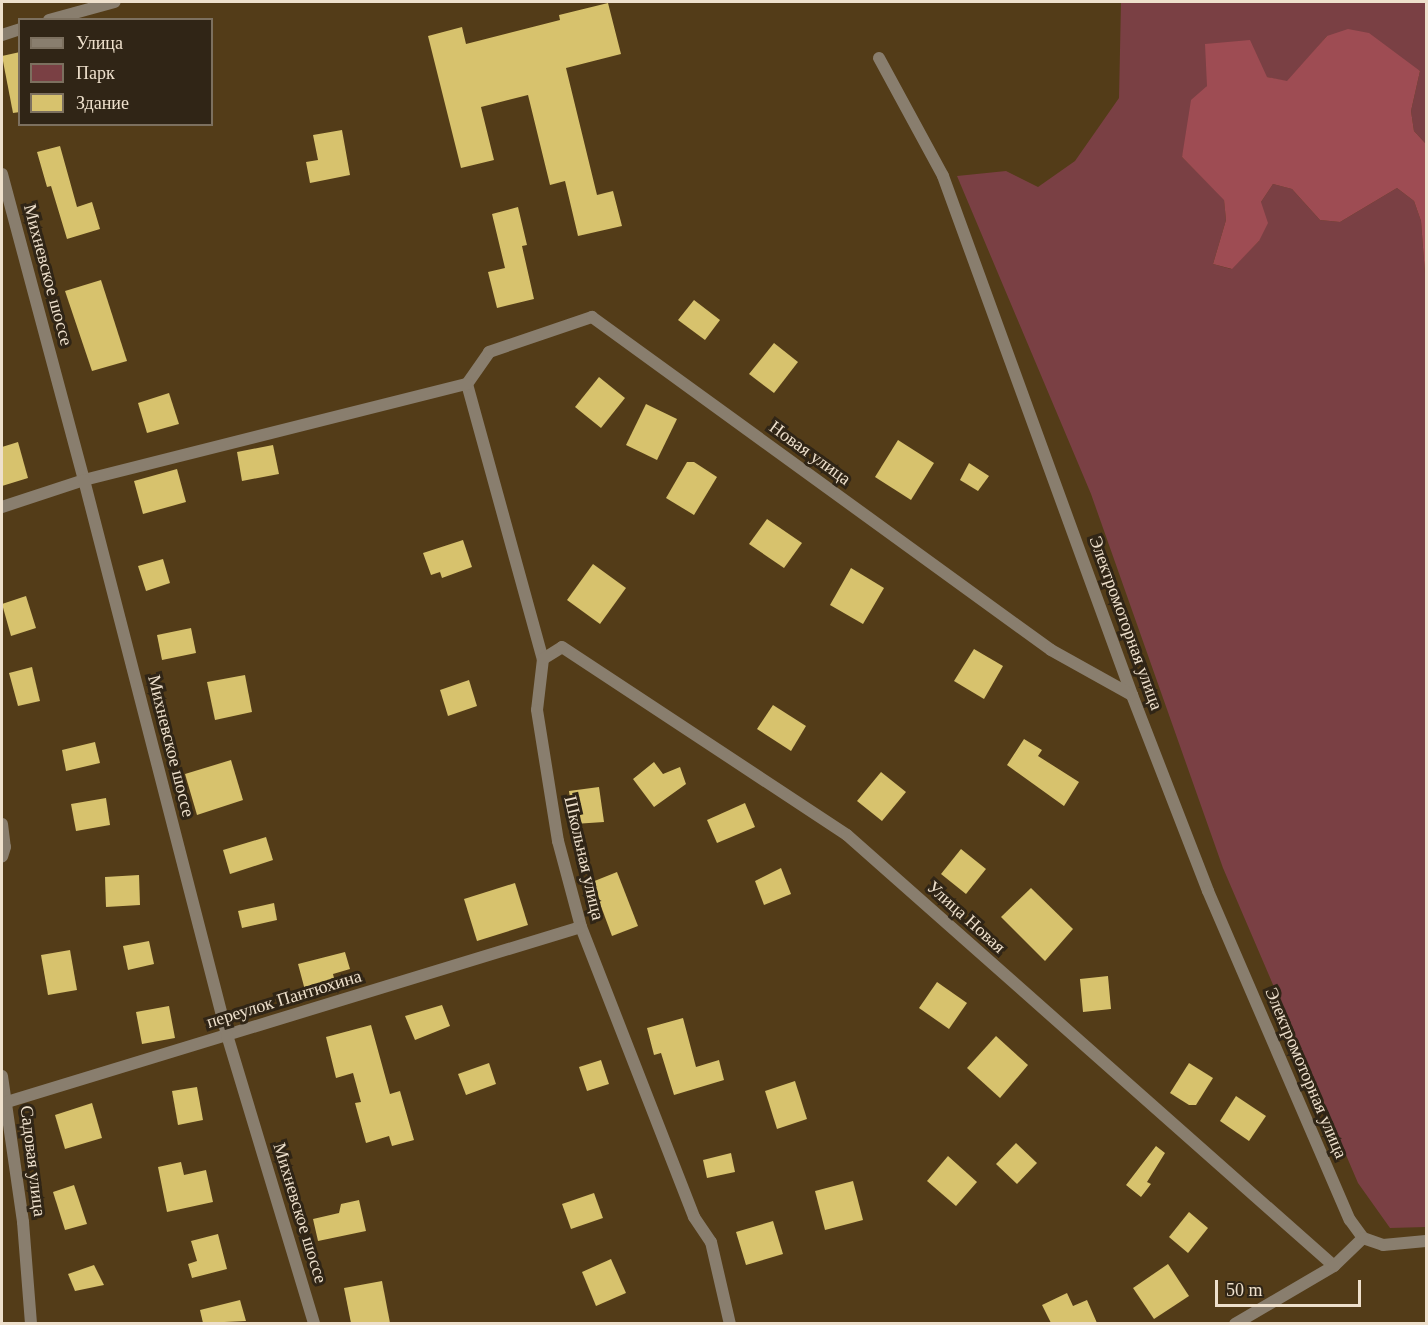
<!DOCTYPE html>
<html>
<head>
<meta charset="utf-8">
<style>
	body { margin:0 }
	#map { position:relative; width:1428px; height:1325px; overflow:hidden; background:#533c18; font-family:Georgia,serif }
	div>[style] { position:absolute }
	.green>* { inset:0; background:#7a4044 }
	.forest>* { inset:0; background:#9e4c53 }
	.building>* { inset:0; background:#d7c26d }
	.minor>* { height:12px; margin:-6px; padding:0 6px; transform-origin:6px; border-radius:6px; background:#897e6e }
	.tertiary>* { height:12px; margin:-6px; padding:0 6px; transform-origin:6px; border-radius:6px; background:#897e6e }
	span { translate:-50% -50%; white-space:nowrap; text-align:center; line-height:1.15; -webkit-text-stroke:6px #302516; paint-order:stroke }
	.street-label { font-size:18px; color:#eee0cc }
	.frame { position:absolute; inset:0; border:3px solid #eee0cc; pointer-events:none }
	.legend { position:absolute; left:18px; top:18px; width:195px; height:108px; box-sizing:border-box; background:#302516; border:2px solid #7c705f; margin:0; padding:8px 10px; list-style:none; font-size:18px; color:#eee0cc }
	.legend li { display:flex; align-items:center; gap:12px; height:30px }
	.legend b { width:30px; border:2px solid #7c705f }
	.scale { position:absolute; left:1215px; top:1280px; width:146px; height:27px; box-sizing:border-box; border:3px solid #eee0cc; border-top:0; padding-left:8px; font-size:18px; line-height:21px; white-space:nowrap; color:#eee0cc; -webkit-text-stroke:4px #302516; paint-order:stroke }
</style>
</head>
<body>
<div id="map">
	<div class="green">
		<div style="clip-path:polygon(1121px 2px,1426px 2px,1426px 144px,1414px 131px,1411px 111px,1420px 71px,1327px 36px,1288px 82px,1267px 77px,1207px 86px,1182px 157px,1224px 199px,1226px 220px,1213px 264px,1231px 269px,1259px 241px,1261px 202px,1273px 184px,1292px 189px,1320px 220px,1340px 222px,1397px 188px,1414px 201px,1421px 221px,1426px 286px,1426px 1227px,1390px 1228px,1358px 1183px,1223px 868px,1091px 494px,957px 176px,1006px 171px,1038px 187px,1075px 161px,1119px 98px)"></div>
	</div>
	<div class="forest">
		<div style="clip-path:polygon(1348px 29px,1369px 33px,1420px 71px,1411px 111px,1414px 131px,1426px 144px,1426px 286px,1421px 221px,1414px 201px,1397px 188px,1340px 222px,1320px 220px,1292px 189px,1273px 184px,1261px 202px,1268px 223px,1259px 241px,1232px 269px,1213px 264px,1226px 220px,1224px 200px,1182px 157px,1191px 100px,1207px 86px,1205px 44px,1250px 40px,1267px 77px,1287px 81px,1327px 36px)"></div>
	</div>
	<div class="building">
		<div style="clip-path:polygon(608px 3px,621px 54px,566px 68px,597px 195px,613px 191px,622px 226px,578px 236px,565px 181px,550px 185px,528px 95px,481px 107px,494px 160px,461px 168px,428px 36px,462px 27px,466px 44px,560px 20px,559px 15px)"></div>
		<div style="clip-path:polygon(20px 52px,20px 112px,13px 113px,2px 56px)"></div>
		<div style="clip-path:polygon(342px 130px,350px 175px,310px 183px,306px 162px,318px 160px,313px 135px)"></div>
		<div style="clip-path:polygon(60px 146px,77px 207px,92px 202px,100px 229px,67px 239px,51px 186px,47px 187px,37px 152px)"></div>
		<div style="clip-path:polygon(518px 207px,527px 245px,522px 246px,534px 299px,497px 308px,488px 272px,505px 268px,492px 214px)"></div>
		<div style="clip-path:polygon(101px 280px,127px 361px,92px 371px,65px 291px)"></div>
		<div style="clip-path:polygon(694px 300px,720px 320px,705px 340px,678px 320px)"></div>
		<div style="clip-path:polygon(774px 343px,798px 362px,774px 393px,749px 374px)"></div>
		<div style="clip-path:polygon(599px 377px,625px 398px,601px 428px,575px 407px)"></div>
		<div style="clip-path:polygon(169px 393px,179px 424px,147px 433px,138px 403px)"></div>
		<div style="clip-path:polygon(646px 404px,677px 419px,657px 460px,626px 445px)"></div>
		<div style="clip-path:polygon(898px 440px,934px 463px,911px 500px,875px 477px)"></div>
		<div style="clip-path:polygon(18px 442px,28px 478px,2px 486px,2px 447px)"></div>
		<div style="clip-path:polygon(273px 445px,279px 474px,242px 481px,237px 452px)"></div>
		<div style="clip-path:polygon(687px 462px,694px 462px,717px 477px,694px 515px,666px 498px)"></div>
		<div style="clip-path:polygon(969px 463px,989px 476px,978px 491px,960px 480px)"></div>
		<div style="clip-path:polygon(177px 469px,186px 502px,143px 514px,134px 481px)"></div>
		<div style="clip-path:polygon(767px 519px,802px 543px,784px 568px,749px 544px)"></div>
		<div style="clip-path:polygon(463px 540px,472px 567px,442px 578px,440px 572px,431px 575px,423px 553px)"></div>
		<div style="clip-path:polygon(163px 559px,170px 583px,146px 591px,138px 566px)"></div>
		<div style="clip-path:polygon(593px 564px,626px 588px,600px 624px,567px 600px)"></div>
		<div style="clip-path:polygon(851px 568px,884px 588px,863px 624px,830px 605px)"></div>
		<div style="clip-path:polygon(26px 596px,36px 628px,11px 636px,2px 604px)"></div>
		<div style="clip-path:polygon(191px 628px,196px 653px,162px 660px,157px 635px)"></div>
		<div style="clip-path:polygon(974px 649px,1003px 666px,984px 699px,954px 681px)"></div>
		<div style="clip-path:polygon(32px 667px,40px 701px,18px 706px,9px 673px)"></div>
		<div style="clip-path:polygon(245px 675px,252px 712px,215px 720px,207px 682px)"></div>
		<div style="clip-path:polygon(469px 680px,477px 706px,448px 716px,440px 690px)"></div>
		<div style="clip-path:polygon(773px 705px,806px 726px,791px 751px,757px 729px)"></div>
		<div style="clip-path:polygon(1024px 739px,1042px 750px,1038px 756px,1079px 782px,1064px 806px,1007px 765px)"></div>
		<div style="clip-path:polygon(95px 742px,100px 763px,66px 771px,62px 750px)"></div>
		<div style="clip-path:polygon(231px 760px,243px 800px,197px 815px,185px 774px)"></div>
		<div style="clip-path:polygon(654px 762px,663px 774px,680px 767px,686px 784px,654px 807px,633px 779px)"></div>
		<div style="clip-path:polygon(881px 772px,906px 792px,882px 821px,857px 801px)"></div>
		<div style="clip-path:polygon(599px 787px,604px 822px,574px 824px,569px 791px)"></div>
		<div style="clip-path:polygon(106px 798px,110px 825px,76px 831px,71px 804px)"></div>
		<div style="clip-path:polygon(745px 803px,755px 827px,717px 843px,707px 820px)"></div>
		<div style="clip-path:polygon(266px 837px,273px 860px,230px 874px,223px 850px)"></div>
		<div style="clip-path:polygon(961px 849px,986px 869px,966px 894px,941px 874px)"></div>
		<div style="clip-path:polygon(781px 868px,791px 894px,764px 905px,755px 881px)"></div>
		<div style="clip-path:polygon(617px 872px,638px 926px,612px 936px,592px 882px)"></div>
		<div style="clip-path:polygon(139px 875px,140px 905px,106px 907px,105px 877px)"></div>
		<div style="clip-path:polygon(515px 883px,528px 925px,477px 941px,464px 899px)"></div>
		<div style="clip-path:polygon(1031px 888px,1073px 929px,1045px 961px,1001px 917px)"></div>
		<div style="clip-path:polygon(274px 903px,277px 920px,242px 928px,238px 911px)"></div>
		<div style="clip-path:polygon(149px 941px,154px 964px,128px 970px,123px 946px)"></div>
		<div style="clip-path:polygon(70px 950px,77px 990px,48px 995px,41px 955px)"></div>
		<div style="clip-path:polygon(345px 952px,350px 969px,333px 974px,336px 986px,306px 994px,298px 964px)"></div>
		<div style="clip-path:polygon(1108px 976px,1111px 1009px,1083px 1012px,1080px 979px)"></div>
		<div style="clip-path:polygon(937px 982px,967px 1003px,949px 1029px,919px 1008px)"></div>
		<div style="clip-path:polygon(442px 1005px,450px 1026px,415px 1040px,405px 1016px)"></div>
		<div style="clip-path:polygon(169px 1006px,175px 1038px,142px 1044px,136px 1012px)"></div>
		<div style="clip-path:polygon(683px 1018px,696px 1067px,719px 1060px,724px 1080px,674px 1095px,661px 1053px,654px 1055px,647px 1028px)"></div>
		<div style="clip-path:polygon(371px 1025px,390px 1094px,400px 1091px,414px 1140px,392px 1146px,389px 1136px,366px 1143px,355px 1103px,361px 1102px,353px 1073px,336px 1078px,326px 1037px)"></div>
		<div style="clip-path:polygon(996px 1036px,1028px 1065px,1000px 1098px,967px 1068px)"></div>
		<div style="clip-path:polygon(601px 1060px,609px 1084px,587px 1091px,579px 1067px)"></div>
		<div style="clip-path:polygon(489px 1063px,496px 1084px,466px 1095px,458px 1074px)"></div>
		<div style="clip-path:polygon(1189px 1063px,1213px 1078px,1196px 1105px,1189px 1105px,1170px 1093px)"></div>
		<div style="clip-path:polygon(795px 1081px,807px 1119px,777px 1129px,765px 1091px)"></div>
		<div style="clip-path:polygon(197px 1087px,203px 1120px,178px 1125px,172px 1091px)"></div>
		<div style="clip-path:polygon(1236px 1096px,1266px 1116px,1249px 1141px,1220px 1121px)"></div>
		<div style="clip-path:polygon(92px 1103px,102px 1138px,65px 1149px,55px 1115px)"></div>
		<div style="clip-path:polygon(1016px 1143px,1037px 1163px,1017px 1184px,996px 1164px)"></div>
		<div style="clip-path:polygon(1156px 1146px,1165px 1153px,1147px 1182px,1151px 1184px,1141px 1197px,1126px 1185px)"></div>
		<div style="clip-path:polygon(731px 1153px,735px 1172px,707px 1178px,703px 1160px)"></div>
		<div style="clip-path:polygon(948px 1156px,977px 1182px,956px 1206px,927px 1181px)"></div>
		<div style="clip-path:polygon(181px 1162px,184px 1175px,206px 1170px,213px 1202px,167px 1212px,158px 1167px)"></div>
		<div style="clip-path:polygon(853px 1181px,863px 1220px,825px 1230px,815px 1191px)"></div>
		<div style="clip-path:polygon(74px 1185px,87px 1224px,65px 1230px,53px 1192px)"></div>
		<div style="clip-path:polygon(594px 1193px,603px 1218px,571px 1229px,562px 1204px)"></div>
		<div style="clip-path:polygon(359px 1200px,366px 1231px,318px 1241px,313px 1219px,339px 1213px,341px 1204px)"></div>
		<div style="clip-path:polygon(1189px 1212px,1208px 1228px,1188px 1253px,1169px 1237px)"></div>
		<div style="clip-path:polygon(773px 1221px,783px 1254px,746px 1265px,736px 1232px)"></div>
		<div style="clip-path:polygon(218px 1234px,227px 1269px,192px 1278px,188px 1264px,197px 1261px,191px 1241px)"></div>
		<div style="clip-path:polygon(611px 1259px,626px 1293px,596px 1306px,582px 1272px)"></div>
		<div style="clip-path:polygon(1168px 1264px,1189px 1296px,1154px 1319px,1133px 1288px)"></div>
		<div style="clip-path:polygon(94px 1265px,104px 1285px,75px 1291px,68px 1274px)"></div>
		<div style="clip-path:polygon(382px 1281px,390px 1323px,351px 1323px,344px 1288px)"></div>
		<div style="clip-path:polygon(1067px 1293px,1073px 1306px,1087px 1300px,1097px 1323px,1051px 1323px,1042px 1305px)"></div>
		<div style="clip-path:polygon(240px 1300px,246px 1321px,203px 1323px,200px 1310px)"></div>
	</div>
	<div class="minor">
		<div style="left:49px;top:20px;width:68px;rotate:-15.3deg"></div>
		<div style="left:2px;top:35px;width:19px;rotate:-18deg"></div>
		<div style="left:879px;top:58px;width:134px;rotate:61.5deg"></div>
		<div style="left:943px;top:176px;width:552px;rotate:69.99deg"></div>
		<div style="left:1132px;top:695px;width:210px;rotate:68.8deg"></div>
		<div style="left:1208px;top:891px;width:358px;rotate:66.7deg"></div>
		<div style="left:1350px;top:1220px;width:22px;rotate:54deg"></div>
		<div style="left:467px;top:384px;width:285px;rotate:74.6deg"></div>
		<div style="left:543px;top:659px;width:51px;rotate:96.7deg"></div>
		<div style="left:537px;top:710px;width:133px;rotate:80.9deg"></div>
		<div style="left:558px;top:841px;width:89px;rotate:75deg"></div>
		<div style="left:581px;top:927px;width:311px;rotate:68.7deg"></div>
		<div style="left:694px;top:1217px;width:30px;rotate:56deg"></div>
		<div style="left:711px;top:1242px;width:84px;rotate:77deg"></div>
		<div style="left:467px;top:384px;width:39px;rotate:-55deg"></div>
		<div style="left:489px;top:352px;width:109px;rotate:-18.8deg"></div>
		<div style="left:592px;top:317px;width:567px;rotate:35.96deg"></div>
		<div style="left:1051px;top:650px;width:93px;rotate:29.1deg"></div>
		<div style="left:2px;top:507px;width:86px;rotate:-18.2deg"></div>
		<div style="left:84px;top:480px;width:395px;rotate:-14.1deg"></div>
		<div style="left:543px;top:659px;width:22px;rotate:-32deg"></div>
		<div style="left:562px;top:647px;width:341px;rotate:33.4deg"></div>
		<div style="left:847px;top:835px;width:650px;rotate:41.51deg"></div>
		<div style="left:2px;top:824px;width:23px;rotate:83deg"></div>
		<div style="left:5px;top:847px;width:10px;rotate:107deg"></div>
		<div style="left:2px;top:1076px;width:148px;rotate:81.8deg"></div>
		<div style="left:23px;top:1222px;width:102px;rotate:85.5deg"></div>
		<div style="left:2px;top:1109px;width:9px;rotate:-54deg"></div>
		<div style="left:7px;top:1102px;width:600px;rotate:-16.96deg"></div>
		<div style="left:1363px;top:1238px;width:21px;rotate:19deg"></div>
		<div style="left:1383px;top:1245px;width:43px;rotate:-5.3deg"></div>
		<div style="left:1235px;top:1324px;width:115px;rotate:-30.4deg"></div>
		<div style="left:1334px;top:1266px;width:40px;rotate:-44deg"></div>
	</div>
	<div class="tertiary">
		<div style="left:2px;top:174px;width:317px;rotate:75deg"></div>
		<div style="left:84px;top:480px;width:573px;rotate:75.55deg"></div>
		<div style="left:227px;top:1035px;width:302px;rotate:73.2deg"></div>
	</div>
	<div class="street-label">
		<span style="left:48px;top:275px;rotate:75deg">Михневское шоссе</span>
		<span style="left:810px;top:453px;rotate:36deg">Новая улица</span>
		<span style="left:1126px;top:623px;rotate:70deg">Электромоторная улица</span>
		<span style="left:171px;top:746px;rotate:76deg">Михневское шоссе</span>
		<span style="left:584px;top:858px;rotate:77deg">Школьная улица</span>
		<span style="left:966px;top:917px;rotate:42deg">Улица Новая</span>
		<span style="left:284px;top:999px;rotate:-17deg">переулок Пантюхина</span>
		<span style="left:1306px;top:1073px;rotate:67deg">Электромоторная улица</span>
		<span style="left:33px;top:1161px;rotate:83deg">Садовая улица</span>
		<span style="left:300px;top:1213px;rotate:73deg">Михневское шоссе</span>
	</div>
	<div class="frame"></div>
	<ul class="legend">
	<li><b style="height:8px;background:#897e6e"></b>Улица</li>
	<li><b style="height:16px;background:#7a4044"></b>Парк</li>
	<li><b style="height:16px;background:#d7c26d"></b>Здание</li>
	</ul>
	<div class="scale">50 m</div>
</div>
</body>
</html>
